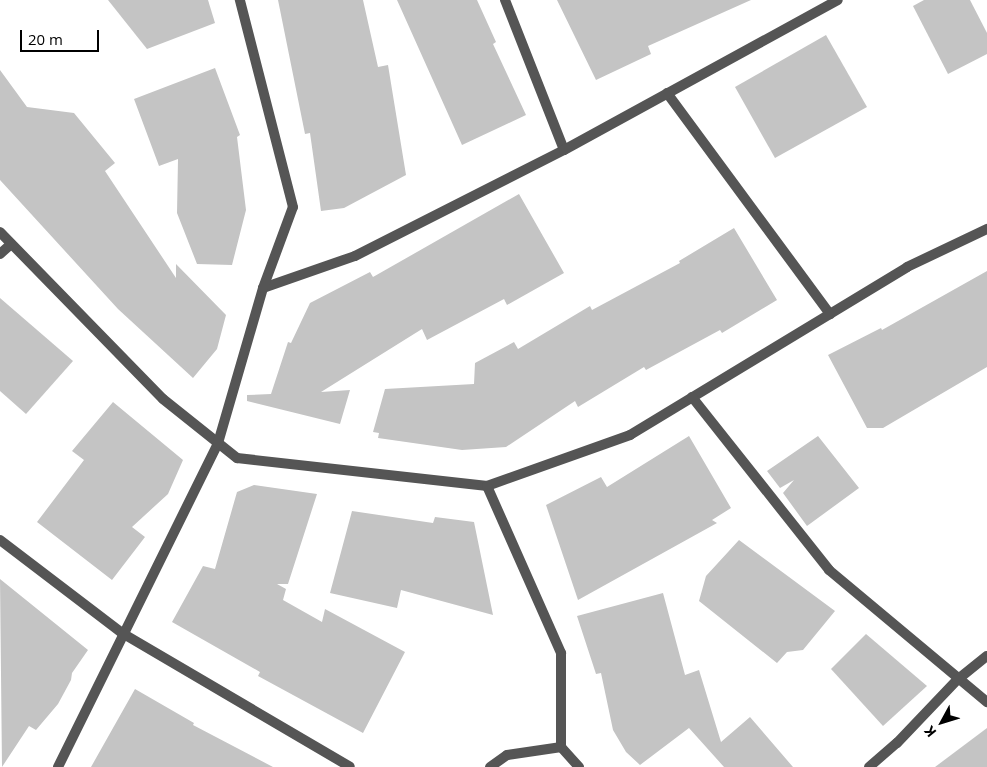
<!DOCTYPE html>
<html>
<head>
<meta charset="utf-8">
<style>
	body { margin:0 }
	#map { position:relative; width:987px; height:767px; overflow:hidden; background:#fff; font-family:"Open Sans",sans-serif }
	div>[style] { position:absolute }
	.building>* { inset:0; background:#c4c4c4 }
	.minor>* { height:10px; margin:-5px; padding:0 5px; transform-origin:5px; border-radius:5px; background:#555 }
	span { translate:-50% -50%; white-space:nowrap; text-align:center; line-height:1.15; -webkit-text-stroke:5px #fff; paint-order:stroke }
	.north { position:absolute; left:917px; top:697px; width:50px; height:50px; -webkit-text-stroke:4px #fff; paint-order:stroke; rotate:231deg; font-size:14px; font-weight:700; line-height:20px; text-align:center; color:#000 }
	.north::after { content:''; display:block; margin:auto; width:18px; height:22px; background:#000; clip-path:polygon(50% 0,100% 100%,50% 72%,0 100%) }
	.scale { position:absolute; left:20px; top:30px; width:79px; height:22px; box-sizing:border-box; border:2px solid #000; border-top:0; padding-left:6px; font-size:15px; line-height:18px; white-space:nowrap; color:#000; -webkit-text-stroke:4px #fff; paint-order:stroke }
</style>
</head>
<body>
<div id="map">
	<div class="building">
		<div style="clip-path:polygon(108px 0,208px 0,215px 23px,147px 49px)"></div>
		<div style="clip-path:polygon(278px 0,363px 0,378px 67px,388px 65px,406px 175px,344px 208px,321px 211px,310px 133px,305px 134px)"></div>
		<div style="clip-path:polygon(397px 0,477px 0,496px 42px,493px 44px,526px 115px,462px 145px)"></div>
		<div style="clip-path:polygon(557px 0,751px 0,648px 46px,651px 54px,596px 80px)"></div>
		<div style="clip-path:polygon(924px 0,970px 0,987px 33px,987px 54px,948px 74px,913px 6px)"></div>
		<div style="clip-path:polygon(826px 35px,867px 107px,775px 158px,735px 87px)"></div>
		<div style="clip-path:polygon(215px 68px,240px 135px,237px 137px,246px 210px,232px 265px,197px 264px,177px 213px,178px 159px,159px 166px,134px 99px)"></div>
		<div style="clip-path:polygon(0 70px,27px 107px,74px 113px,115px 163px,105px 171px,176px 278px,176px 264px,226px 315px,217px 349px,193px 378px,118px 309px,0 180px)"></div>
		<div style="clip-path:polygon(519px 194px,564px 273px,507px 305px,504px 299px,427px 340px,422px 329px,321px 392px,350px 390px,340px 424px,247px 401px,247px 395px,271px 394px,288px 342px,291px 343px,310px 303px,370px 272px,373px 277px)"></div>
		<div style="clip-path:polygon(734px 228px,777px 300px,722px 333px,720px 330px,646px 370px,644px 367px,578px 407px,575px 401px,506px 447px,462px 450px,378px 438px,379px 433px,373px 432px,385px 389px,474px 384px,475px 363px,514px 342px,518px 349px,590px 306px,592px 310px,680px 263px,679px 261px)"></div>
		<div style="clip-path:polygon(987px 271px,987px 367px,883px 428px,867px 428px,828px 355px,881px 328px,882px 330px)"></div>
		<div style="clip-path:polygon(0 298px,73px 361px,26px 414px,0 391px)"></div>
		<div style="clip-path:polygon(113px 402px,183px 460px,168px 494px,132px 527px,145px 537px,112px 580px,37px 522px,84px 460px,72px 451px)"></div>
		<div style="clip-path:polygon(689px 436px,731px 508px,712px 520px,717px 523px,578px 600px,546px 505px,601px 477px,607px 487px)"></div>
		<div style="clip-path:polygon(818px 436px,859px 488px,807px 526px,783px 493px,794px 480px,780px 488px,767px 471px)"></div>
		<div style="clip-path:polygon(254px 485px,317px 494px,288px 584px,277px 584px,286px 589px,283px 600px,322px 622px,325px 609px,405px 652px,363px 733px,258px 676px,260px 672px,172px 622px,203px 566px,215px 569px,237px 492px)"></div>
		<div style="clip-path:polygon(352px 511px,433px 523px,435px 517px,474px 522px,493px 615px,401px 590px,397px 608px,330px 593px)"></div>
		<div style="clip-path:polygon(739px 540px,835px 611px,803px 650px,787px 652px,777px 663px,699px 601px,706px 576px)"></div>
		<div style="clip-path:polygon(0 579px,88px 650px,72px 673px,71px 680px,58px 704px,36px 730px,29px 726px,2px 767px)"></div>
		<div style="clip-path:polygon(663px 593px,685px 675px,699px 670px,721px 742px,750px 717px,793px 767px,724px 767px,689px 728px,640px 765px,626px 752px,613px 730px,601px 673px,596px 674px,577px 616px)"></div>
		<div style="clip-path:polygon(866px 634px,927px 686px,883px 726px,831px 669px)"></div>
		<div style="clip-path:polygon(135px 689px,194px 723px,193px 725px,273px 767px,91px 767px)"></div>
		<div style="clip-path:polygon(987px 728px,987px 767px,935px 767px)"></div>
	</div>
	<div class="minor">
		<div style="left:505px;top:0;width:161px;rotate:68.5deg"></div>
		<div style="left:667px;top:93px;width:275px;rotate:53.6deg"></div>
		<div style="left:0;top:232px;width:233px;rotate:45.7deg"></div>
		<div style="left:163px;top:399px;width:95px;rotate:38.6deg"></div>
		<div style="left:237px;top:458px;width:252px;rotate:6.4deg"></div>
		<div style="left:487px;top:486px;width:152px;rotate:-19.6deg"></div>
		<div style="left:630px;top:435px;width:324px;rotate:-31.2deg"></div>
		<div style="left:907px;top:267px;width:89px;rotate:-25.4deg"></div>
		<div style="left:0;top:254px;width:15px;rotate:-42deg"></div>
		<div style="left:263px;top:288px;width:97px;rotate:-19.2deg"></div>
		<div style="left:355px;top:256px;width:234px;rotate:-26.9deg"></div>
		<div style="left:564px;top:150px;width:312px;rotate:-28.7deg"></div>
		<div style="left:692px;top:397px;width:221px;rotate:51.6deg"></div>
		<div style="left:829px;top:570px;width:206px;rotate:39.9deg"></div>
		<div style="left:487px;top:486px;width:183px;rotate:66.1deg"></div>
		<div style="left:561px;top:653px;width:94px;rotate:90deg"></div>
		<div style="left:561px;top:747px;width:27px;rotate:48deg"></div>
		<div style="left:0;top:540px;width:153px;rotate:37.3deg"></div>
		<div style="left:122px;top:633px;width:264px;rotate:30.4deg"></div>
		<div style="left:58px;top:767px;width:361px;rotate:-63.7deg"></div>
		<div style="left:218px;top:443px;width:161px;rotate:-73.8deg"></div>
		<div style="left:263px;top:288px;width:86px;rotate:-69.7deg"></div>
		<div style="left:293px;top:207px;width:214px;rotate:-104.4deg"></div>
		<div style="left:490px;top:767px;width:21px;rotate:-35deg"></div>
		<div style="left:507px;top:755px;width:55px;rotate:-8.4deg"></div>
		<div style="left:869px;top:767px;width:37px;rotate:-41deg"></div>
		<div style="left:897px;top:743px;width:87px;rotate:-46.4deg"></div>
		<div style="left:957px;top:680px;width:38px;rotate:-39deg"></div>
	</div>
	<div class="north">K</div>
	<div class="scale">20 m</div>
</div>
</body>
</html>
